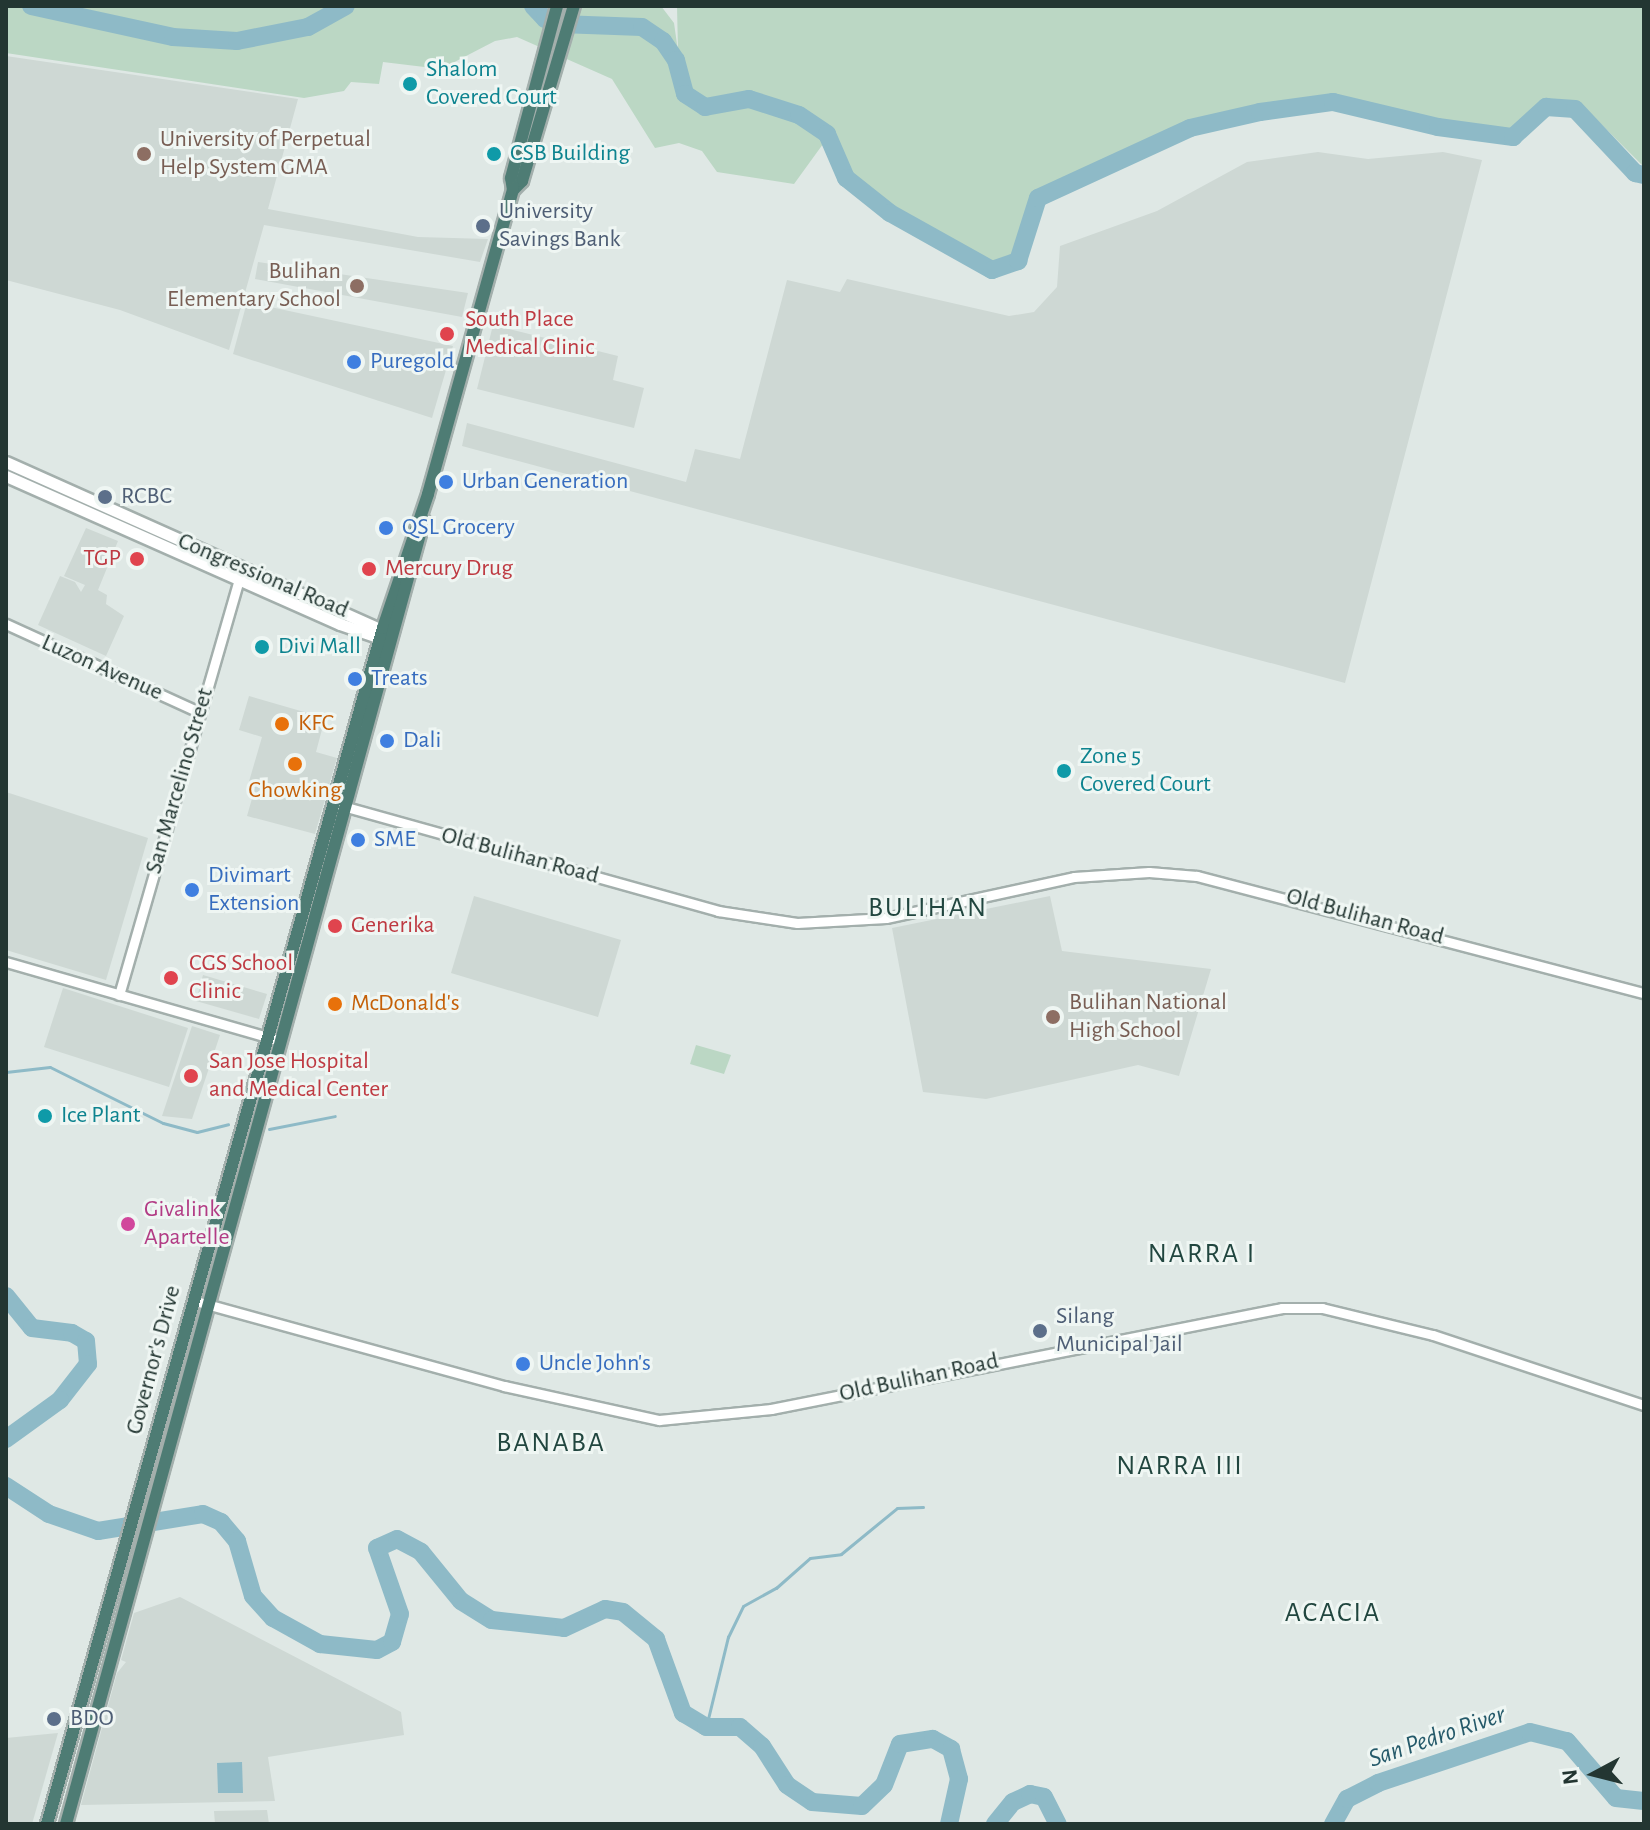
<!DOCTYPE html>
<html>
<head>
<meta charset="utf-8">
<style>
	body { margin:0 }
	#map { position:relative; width:1650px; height:1830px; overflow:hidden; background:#dfe8e5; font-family:"Alegreya Sans",sans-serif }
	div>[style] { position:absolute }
	.built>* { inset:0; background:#ced8d4 }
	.green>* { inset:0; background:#bbd7c4 }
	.water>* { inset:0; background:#8ebac7 }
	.stream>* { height:3px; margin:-1.5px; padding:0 1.5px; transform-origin:1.5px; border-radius:1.5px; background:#8ebac7 }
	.river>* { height:18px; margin:-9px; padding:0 9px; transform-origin:9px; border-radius:9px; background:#8ebac7 }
	.roads { filter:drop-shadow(2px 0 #a3afac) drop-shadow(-2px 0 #a3afac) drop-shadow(0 2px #a3afac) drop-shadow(0 -2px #a3afac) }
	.tertiary>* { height:9px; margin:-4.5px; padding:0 4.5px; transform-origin:4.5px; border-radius:4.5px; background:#fff }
	.secondary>* { height:11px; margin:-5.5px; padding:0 5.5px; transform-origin:5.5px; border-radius:5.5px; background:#fff }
	.trunk>* { height:12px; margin:-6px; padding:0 6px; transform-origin:6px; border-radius:6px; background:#4e7c74 }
	.dots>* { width:22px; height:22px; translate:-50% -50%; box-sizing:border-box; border:4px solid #eff6f3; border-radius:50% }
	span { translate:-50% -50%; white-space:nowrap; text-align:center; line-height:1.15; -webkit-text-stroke:6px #eff6f3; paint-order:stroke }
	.culture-label { font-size:24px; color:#0d838f }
	.left { translate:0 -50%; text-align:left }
	.education-label { font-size:24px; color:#785e54 }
	.right { translate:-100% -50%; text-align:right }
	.service-label { font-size:24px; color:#4e5e75 }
	.health-label { font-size:24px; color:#be3a42 }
	.shop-label { font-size:24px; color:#366cbe }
	.street-label { font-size:24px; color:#233632 }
	.food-label { font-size:24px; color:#c56008 }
	.hotel-label { font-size:24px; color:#b23c85 }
	.water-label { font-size:26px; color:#255a6a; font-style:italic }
	.quarter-label { font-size:28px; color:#21463f; letter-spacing:2px }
	.frame { position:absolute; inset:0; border:8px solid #233632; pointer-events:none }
	.north { position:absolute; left:1554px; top:1734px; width:80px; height:80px; -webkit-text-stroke:6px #eff6f3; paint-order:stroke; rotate:263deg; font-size:22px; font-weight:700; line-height:32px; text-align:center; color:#233632 }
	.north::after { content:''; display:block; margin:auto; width:28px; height:36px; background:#233632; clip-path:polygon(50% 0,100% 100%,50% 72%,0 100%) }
</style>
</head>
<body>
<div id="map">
	<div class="built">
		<div style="clip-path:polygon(6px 56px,298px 99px,268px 209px,418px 237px,488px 239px,480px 262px,264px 225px,229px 350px,120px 310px,6px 280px)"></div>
		<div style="clip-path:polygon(1318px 152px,1368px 159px,1443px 152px,1482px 160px,1345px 683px,462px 446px,467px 423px,686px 482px,695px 449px,740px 459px,787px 280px,840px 292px,847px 279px,1009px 316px,1034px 312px,1057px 287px,1060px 246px,1157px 211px,1247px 162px)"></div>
		<div style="clip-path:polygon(258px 262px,468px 293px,462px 317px,255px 279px)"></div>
		<div style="clip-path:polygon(247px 302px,453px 346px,432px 418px,233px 354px)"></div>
		<div style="clip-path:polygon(493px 325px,618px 356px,613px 380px,644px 388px,634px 428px,477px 389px)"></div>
		<div style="clip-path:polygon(86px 528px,118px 541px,98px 590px,107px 595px,106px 604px,124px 616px,106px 656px,38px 625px,60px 576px,75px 582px,81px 592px,85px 585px,64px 576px)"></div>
		<div style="clip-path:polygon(249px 696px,325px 718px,316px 752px,337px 758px,315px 834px,247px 816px,255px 788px,248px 785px,262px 737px,239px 730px)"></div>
		<div style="clip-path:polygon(6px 792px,148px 838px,106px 980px,6px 950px)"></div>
		<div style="clip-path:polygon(474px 896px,621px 940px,598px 1017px,451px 973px)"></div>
		<div style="clip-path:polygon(1050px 896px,1062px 951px,1211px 969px,1179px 1076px,1138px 1065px,986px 1099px,923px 1092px,892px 928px)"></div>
		<div style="clip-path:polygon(203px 975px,267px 994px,259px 1019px,196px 1001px)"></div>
		<div style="clip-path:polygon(63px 988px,188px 1028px,169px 1087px,44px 1047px)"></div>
		<div style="clip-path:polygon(192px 1026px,220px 1035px,192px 1119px,162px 1116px)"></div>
		<div style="clip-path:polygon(180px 1597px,401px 1712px,404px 1735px,268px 1757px,275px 1801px,81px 1805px,117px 1673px,126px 1662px,121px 1660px,134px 1613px)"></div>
		<div style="clip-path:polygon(58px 1733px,32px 1824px,6px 1824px,6px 1738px)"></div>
		<div style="clip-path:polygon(267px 1810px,269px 1824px,215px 1824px,214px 1811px)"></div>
	</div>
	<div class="green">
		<div style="clip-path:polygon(6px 6px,661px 6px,674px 23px,678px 51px,677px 6px,1644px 6px,1644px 167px,1580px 103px,1542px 103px,1511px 133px,1331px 97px,1190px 124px,1035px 195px,1015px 257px,993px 266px,891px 209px,850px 174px,831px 133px,794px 184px,717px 172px,702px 151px,679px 143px,655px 148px,612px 79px,517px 37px,495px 41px,441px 69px,383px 62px,379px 84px,351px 82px,344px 91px,304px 98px,6px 53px)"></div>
		<div style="clip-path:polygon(696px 1045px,731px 1055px,724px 1074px,690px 1064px)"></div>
	</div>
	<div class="water">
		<div style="clip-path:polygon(242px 1762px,243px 1793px,218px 1793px,217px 1763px)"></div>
	</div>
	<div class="stream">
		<div style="left:6px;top:1072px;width:44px;rotate:-6.5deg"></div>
		<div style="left:50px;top:1067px;width:126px;rotate:26.4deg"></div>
		<div style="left:163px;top:1123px;width:35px;rotate:15deg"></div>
		<div style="left:197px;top:1132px;width:32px;rotate:-14deg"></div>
		<div style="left:269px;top:1129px;width:67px;rotate:-11.1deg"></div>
		<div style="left:706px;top:1727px;width:93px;rotate:-76.3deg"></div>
		<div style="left:728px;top:1637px;width:34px;rotate:-64deg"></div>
		<div style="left:743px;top:1606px;width:38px;rotate:-29deg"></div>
		<div style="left:776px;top:1588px;width:45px;rotate:-41.4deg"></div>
		<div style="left:810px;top:1558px;width:31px;rotate:-7deg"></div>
		<div style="left:841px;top:1554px;width:72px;rotate:-39.4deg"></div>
		<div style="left:897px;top:1508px;width:26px;rotate:-2deg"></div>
	</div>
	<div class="river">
		<div style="left:31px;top:6px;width:145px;rotate:12.3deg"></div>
		<div style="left:173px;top:37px;width:64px;rotate:3.6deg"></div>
		<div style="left:237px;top:41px;width:72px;rotate:-11.2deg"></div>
		<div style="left:308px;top:27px;width:43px;rotate:-28.9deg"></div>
		<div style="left:533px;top:6px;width:18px;rotate:47deg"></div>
		<div style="left:545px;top:19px;width:16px;rotate:18deg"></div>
		<div style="left:560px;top:24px;width:82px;rotate:2.1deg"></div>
		<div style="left:642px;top:27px;width:25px;rotate:34deg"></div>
		<div style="left:663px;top:41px;width:23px;rotate:56deg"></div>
		<div style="left:676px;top:60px;width:35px;rotate:75deg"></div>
		<div style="left:685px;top:94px;width:24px;rotate:33deg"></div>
		<div style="left:705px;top:107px;width:45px;rotate:-10.3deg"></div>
		<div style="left:749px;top:99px;width:52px;rotate:17.7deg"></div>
		<div style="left:799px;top:115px;width:34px;rotate:34deg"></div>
		<div style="left:827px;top:134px;width:48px;rotate:66.6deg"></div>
		<div style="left:846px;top:178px;width:56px;rotate:38.5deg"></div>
		<div style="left:890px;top:213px;width:117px;rotate:29.2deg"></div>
		<div style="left:992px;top:270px;width:28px;rotate:-19deg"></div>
		<div style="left:1018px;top:261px;width:66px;rotate:-72.4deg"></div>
		<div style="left:1038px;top:198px;width:167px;rotate:-24.7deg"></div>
		<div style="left:1190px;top:128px;width:72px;rotate:-12.9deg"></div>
		<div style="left:1260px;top:112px;width:74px;rotate:-7.8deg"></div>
		<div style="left:1333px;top:102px;width:108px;rotate:13.4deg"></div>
		<div style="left:1438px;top:127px;width:76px;rotate:7.6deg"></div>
		<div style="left:1513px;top:137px;width:45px;rotate:-42.3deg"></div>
		<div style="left:1546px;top:107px;width:29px;rotate:4deg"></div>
		<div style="left:1575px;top:109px;width:88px;rotate:46.8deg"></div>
		<div style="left:1635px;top:173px;width:9px;rotate:13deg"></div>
		<div style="left:6px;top:1296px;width:41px;rotate:50.9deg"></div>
		<div style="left:32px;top:1328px;width:40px;rotate:7.1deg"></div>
		<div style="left:72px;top:1333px;width:16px;rotate:30deg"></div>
		<div style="left:86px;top:1341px;width:23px;rotate:85deg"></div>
		<div style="left:88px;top:1364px;width:46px;rotate:127.9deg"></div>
		<div style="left:60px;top:1400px;width:67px;rotate:144.2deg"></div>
		<div style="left:6px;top:1486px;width:51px;rotate:33.1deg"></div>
		<div style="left:49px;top:1514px;width:52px;rotate:19.1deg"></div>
		<div style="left:98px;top:1531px;width:106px;rotate:-9.2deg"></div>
		<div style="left:203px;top:1514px;width:20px;rotate:24deg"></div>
		<div style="left:221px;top:1522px;width:25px;rotate:50deg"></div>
		<div style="left:237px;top:1541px;width:57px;rotate:73.8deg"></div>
		<div style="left:253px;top:1596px;width:30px;rotate:48deg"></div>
		<div style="left:273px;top:1618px;width:54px;rotate:29deg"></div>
		<div style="left:320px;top:1644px;width:57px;rotate:6deg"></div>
		<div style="left:377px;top:1650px;width:17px;rotate:-28deg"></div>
		<div style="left:392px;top:1642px;width:29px;rotate:-74deg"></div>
		<div style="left:400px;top:1614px;width:70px;rotate:-109.2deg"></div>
		<div style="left:377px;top:1548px;width:22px;rotate:-24deg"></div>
		<div style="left:397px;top:1539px;width:27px;rotate:28deg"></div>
		<div style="left:421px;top:1552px;width:63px;rotate:50.8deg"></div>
		<div style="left:461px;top:1601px;width:36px;rotate:32deg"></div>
		<div style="left:492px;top:1620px;width:72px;rotate:6.3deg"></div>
		<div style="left:564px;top:1628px;width:45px;rotate:-24.9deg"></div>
		<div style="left:605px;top:1609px;width:18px;rotate:9deg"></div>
		<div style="left:623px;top:1612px;width:43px;rotate:39.3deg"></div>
		<div style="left:656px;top:1639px;width:79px;rotate:70deg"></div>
		<div style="left:683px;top:1713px;width:27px;rotate:31deg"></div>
		<div style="left:706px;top:1727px;width:34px"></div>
		<div style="left:740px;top:1727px;width:29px;rotate:41deg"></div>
		<div style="left:762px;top:1746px;width:46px;rotate:57.3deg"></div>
		<div style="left:787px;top:1785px;width:30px;rotate:34deg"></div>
		<div style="left:812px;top:1802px;width:50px;rotate:4.6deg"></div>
		<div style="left:862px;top:1806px;width:30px;rotate:-44deg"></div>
		<div style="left:884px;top:1785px;width:44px;rotate:-68.7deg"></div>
		<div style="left:900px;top:1744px;width:33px;rotate:-9deg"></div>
		<div style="left:933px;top:1739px;width:21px;rotate:29deg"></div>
		<div style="left:951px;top:1749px;width:31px;rotate:75deg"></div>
		<div style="left:959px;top:1779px;width:46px;rotate:102.5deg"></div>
		<div style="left:995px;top:1824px;width:28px;rotate:-51deg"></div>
		<div style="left:1013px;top:1802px;width:19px;rotate:-25deg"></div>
		<div style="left:1030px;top:1794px;width:14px;rotate:12deg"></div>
		<div style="left:1044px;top:1797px;width:30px;rotate:63deg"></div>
		<div style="left:1333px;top:1824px;width:29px;rotate:-61deg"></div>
		<div style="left:1347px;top:1799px;width:35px;rotate:-27deg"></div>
		<div style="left:1378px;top:1783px;width:160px;rotate:-18.5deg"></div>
		<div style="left:1530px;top:1732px;width:38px;rotate:14deg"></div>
		<div style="left:1567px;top:1741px;width:75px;rotate:49.3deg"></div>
		<div style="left:1616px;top:1798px;width:28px;rotate:6deg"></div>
	</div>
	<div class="roads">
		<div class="tertiary">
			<div style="left:6px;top:624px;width:212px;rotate:24.5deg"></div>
			<div style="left:339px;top:805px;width:394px;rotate:15.6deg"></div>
			<div style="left:718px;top:911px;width:80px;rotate:8.6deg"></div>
			<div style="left:797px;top:923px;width:89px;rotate:-3.2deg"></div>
			<div style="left:886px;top:918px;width:192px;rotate:-12.3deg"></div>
			<div style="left:1074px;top:877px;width:75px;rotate:-3.8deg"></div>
			<div style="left:1149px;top:872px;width:48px;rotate:4.8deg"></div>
			<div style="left:1197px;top:876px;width:462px;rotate:14.7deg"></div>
			<div style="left:6px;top:962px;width:286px;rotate:16deg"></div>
			<div style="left:119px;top:995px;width:437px;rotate:-73.9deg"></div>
			<div style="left:192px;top:1300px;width:324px;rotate:15.4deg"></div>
			<div style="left:504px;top:1386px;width:159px;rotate:12.4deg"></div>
			<div style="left:659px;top:1420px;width:113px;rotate:-5.6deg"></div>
			<div style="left:771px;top:1409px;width:521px;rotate:-11.18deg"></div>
			<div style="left:1282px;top:1308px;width:40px"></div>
			<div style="left:1322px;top:1308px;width:114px;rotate:13.7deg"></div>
			<div style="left:1433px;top:1335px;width:222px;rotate:18.4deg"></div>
		</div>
		<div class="secondary">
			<div style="left:6px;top:462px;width:419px;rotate:24.1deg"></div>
			<div style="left:6px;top:476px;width:365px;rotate:23.9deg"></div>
			<div style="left:340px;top:624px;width:49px;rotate:19.2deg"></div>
		</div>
		<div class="trunk">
			<div style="left:513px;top:190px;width:13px;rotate:-45deg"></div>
			<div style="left:522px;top:181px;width:183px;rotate:-73.5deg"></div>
			<div style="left:47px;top:1824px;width:1242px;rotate:-74.31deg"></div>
			<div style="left:383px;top:628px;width:141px;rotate:-71.4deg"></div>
			<div style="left:428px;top:494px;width:316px;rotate:-74.4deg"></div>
			<div style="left:513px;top:190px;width:12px;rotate:-99deg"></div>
			<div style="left:511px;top:178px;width:178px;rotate:-75deg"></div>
			<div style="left:66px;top:1824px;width:1352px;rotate:-74.65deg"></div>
		</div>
	</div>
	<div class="dots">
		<div style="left:410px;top:84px;background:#0f9aa8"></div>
		<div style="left:144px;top:154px;background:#8d6e63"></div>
		<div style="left:494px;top:154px;background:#0f9aa8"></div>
		<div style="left:483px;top:226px;background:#5c6f8a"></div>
		<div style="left:357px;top:286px;background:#8d6e63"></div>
		<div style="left:447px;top:334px;background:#e0444e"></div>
		<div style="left:354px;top:362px;background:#3f7fe0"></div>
		<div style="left:446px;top:482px;background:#3f7fe0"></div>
		<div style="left:105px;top:497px;background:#5c6f8a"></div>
		<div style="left:386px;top:528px;background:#3f7fe0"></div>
		<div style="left:137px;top:559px;background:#e0444e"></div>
		<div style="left:369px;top:569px;background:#e0444e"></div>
		<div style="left:262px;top:647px;background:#0f9aa8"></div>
		<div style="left:355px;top:679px;background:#3f7fe0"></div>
		<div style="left:282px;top:724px;background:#e8710a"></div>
		<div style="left:387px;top:741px;background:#3f7fe0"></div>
		<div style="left:295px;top:764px;background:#e8710a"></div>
		<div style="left:1064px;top:771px;background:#0f9aa8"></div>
		<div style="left:358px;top:840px;background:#3f7fe0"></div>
		<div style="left:192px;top:890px;background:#3f7fe0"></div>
		<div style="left:335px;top:926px;background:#e0444e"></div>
		<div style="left:171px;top:978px;background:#e0444e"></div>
		<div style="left:335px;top:1004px;background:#e8710a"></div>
		<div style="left:1053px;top:1017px;background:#8d6e63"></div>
		<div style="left:191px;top:1076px;background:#e0444e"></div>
		<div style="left:45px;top:1116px;background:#0f9aa8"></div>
		<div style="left:128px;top:1224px;background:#d1479c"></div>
		<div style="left:1040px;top:1331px;background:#5c6f8a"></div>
		<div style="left:523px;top:1364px;background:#3f7fe0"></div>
		<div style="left:54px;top:1719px;background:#5c6f8a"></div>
	</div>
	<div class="culture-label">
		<span class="left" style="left:426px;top:84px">Shalom<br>Covered Court</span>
		<span class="left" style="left:510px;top:154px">CSB Building</span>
		<span class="left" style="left:278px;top:647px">Divi Mall</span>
		<span class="left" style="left:1080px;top:771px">Zone 5<br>Covered Court</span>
		<span class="left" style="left:61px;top:1116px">Ice Plant</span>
	</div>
	<div class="education-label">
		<span class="left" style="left:160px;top:154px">University of Perpetual<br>Help System GMA</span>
		<span class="right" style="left:341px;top:286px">Bulihan<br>Elementary School</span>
		<span class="left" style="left:1069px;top:1017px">Bulihan National<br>High School</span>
	</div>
	<div class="service-label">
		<span class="left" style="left:499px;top:226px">University<br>Savings Bank</span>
		<span class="left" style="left:121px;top:497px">RCBC</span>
		<span class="left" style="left:1056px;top:1331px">Silang<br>Municipal Jail</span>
		<span class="left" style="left:70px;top:1719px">BDO</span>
	</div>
	<div class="health-label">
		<span class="left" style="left:465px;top:334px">South Place<br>Medical Clinic</span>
		<span class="right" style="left:121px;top:559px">TGP</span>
		<span class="left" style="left:385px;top:569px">Mercury Drug</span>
		<span class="left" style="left:351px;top:926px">Generika</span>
		<span class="left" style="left:189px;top:978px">CGS School<br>Clinic</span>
		<span class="left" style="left:209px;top:1076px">San Jose Hospital<br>and Medical Center</span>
	</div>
	<div class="shop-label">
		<span class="left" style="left:370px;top:362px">Puregold</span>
		<span class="left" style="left:462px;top:482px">Urban Generation</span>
		<span class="left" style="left:402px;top:528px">QSL Grocery</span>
		<span class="left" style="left:371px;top:679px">Treats</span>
		<span class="left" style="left:403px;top:741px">Dali</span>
		<span class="left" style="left:374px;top:840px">SME</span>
		<span class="left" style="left:208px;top:890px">Divimart<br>Extension</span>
		<span class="left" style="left:539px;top:1364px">Uncle John's</span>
	</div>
	<div class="street-label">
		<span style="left:263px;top:576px;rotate:23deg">Congressional Road</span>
		<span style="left:102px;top:668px;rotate:24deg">Luzon Avenue</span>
		<span style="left:180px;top:781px;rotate:-74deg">San Marcelino Street</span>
		<span style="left:520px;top:856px;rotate:15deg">Old Bulihan Road</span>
		<span style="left:1365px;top:917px;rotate:15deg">Old Bulihan Road</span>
		<span style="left:154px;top:1360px;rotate:-75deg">Governor's Drive</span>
		<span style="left:919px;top:1378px;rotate:-12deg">Old Bulihan Road</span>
	</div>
	<div class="food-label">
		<span class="left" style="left:298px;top:724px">KFC</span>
		<span style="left:295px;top:791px">Chowking</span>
		<span class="left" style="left:351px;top:1004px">McDonald's</span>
	</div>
	<div class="hotel-label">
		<span class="left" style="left:144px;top:1224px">Givalink<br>Apartelle</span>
	</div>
	<div class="water-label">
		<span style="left:1437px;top:1737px;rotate:-19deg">San Pedro River</span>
	</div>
	<div class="quarter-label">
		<span style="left:928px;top:908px">BULIHAN</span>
		<span style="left:1202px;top:1254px">NARRA I</span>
		<span style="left:551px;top:1443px">BANABA</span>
		<span style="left:1180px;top:1466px">NARRA III</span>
		<span style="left:1333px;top:1613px">ACACIA</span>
	</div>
	<div class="frame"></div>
	<div class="north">N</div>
</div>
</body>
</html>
